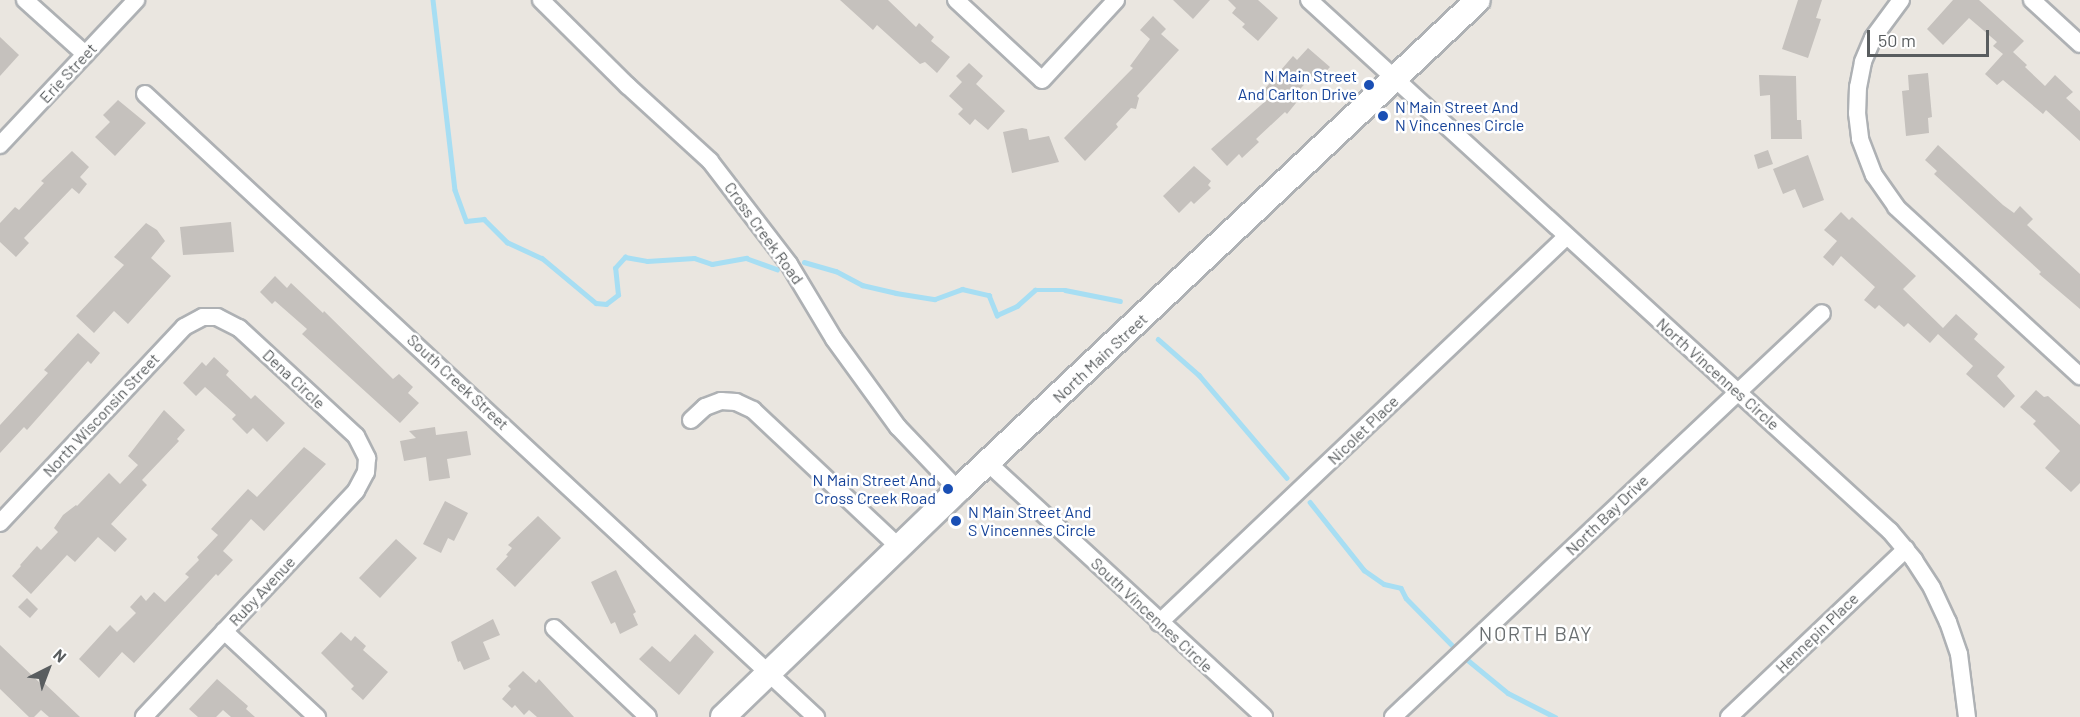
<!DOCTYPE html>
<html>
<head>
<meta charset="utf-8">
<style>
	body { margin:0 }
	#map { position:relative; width:2080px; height:717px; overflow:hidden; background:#eae6e0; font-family:Barlow,sans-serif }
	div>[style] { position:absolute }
	.stream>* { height:4.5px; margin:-2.25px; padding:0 2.25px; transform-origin:2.25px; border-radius:2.25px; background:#a7def3 }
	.building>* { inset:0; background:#c5c1bd }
	.roads { filter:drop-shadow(2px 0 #aeb1b4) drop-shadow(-2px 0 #aeb1b4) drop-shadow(0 2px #aeb1b4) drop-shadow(0 -2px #aeb1b4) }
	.street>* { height:16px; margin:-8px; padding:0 8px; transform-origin:8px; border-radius:8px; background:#fff }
	.secondary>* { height:24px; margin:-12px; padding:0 12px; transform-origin:12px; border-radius:12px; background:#fff }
	.dots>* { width:16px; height:16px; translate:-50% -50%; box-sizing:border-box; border:3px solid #fff; border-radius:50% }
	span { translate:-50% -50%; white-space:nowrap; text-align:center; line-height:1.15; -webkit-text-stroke:5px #fff; paint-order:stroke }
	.street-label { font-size:16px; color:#595d5f }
	.transit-label { font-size:16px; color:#164399 }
	.right { translate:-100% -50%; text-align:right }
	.left { translate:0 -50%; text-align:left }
	.quarter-label { font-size:20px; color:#6a6f71; letter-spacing:1.5px }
	.north { position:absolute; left:18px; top:639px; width:60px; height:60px; -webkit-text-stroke:4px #fff; paint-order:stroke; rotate:42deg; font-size:16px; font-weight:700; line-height:24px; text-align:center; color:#595d5f }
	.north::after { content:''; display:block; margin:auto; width:21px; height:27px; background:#595d5f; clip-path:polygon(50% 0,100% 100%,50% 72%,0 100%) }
	.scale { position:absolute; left:1867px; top:30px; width:122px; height:27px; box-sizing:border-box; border:3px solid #595d5f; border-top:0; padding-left:8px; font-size:18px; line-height:21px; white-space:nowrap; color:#595d5f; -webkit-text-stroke:4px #fff; paint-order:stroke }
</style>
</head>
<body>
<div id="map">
	<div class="stream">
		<div style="left:433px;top:0;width:191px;rotate:83.4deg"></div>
		<div style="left:455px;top:190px;width:33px;rotate:70deg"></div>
		<div style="left:466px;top:221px;width:18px;rotate:-6deg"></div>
		<div style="left:484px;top:219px;width:33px;rotate:45deg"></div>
		<div style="left:507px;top:242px;width:38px;rotate:25deg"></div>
		<div style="left:542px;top:258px;width:70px;rotate:39.8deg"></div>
		<div style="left:596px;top:303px;width:10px;rotate:6deg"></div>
		<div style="left:606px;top:304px;width:15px;rotate:-37deg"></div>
		<div style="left:618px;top:295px;width:27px;rotate:-96deg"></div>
		<div style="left:615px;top:268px;width:15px;rotate:-48deg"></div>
		<div style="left:625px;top:257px;width:22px;rotate:10deg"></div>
		<div style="left:647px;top:261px;width:47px;rotate:-3.7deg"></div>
		<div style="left:694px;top:258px;width:19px;rotate:18deg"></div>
		<div style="left:712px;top:264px;width:35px;rotate:-10deg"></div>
		<div style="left:746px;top:258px;width:33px;rotate:20deg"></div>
		<div style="left:804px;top:262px;width:33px;rotate:16deg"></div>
		<div style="left:836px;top:271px;width:30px;rotate:28deg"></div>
		<div style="left:862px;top:285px;width:35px;rotate:13deg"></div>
		<div style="left:896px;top:293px;width:39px;rotate:9deg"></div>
		<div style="left:935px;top:299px;width:29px;rotate:-20deg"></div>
		<div style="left:962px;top:289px;width:28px;rotate:13deg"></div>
		<div style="left:989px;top:295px;width:22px;rotate:68deg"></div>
		<div style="left:997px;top:315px;width:22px;rotate:-24deg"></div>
		<div style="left:1017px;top:306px;width:24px;rotate:-42deg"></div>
		<div style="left:1035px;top:290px;width:30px"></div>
		<div style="left:1065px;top:290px;width:56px;rotate:11.3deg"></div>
		<div style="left:1158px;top:339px;width:55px;rotate:41.3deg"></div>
		<div style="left:1199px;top:375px;width:135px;rotate:49.5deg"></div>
		<div style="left:1310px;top:502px;width:87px;rotate:51.5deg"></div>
		<div style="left:1364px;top:570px;width:24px;rotate:35deg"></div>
		<div style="left:1384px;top:584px;width:17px;rotate:13deg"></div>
		<div style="left:1401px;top:588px;width:11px;rotate:63deg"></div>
		<div style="left:1406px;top:598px;width:73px;rotate:45.6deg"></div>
		<div style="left:1463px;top:656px;width:58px;rotate:39.4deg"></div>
		<div style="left:1508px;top:693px;width:53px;rotate:27.1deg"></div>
	</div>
	<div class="building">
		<div style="clip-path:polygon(840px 0,888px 0,916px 27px,919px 23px,934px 37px,931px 41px,950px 57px,937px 73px,925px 62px,920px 64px,877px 25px,873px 30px)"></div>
		<div style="clip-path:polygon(1173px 0,1210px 0,1193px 19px)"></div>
		<div style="clip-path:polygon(1228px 0,1258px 0,1278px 18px,1258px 41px,1242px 27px,1245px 24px,1232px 13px,1236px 8px)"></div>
		<div style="clip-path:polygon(1798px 0,1822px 0,1816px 18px,1821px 19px,1808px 58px,1782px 49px)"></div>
		<div style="clip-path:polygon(1953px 0,1979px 0,2024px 41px,2013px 52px,2027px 65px,2025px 67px,2045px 86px,2055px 75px,2073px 92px,2066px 98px,2080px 111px,2080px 141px,2046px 110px,2043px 114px,2003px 80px,1997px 85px,1985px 74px,2003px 54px,1993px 46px,1997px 42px,1969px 18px,1943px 45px,1927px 29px)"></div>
		<div style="clip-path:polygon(1153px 16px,1166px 29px,1161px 34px,1179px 50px,1137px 96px,1139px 98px,1136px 109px,1131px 108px,1116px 124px,1118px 127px,1085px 161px,1064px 138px,1133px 68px,1130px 66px,1150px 39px,1140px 30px)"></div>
		<div style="clip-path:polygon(0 37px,19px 55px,0 76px)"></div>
		<div style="clip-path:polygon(1308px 48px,1330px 67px,1317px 81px,1312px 76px,1291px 99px,1296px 103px,1287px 114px,1285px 112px,1256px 139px,1259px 142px,1242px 158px,1239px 154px,1227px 166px,1211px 149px,1269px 98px,1262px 92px,1293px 56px,1297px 60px)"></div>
		<div style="clip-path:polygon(969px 63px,983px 76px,976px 84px,1005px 111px,988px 130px,975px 119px,970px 125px,958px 114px,963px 109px,949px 96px,962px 82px,956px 76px)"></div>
		<div style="clip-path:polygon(1928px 73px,1932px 117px,1928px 118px,1929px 133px,1906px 136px,1902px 91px,1909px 90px,1908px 75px)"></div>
		<div style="clip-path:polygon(1759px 75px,1796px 76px,1797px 120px,1801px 120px,1802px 139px,1771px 139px,1770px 95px,1760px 96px)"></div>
		<div style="clip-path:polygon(118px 100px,146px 123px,115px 156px,95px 137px,110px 122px,103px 115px)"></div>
		<div style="clip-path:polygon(1022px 128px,1027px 129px,1029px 140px,1049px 136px,1059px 162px,1012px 173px,1003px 132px)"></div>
		<div style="clip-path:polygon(1938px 145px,2003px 205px,2014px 213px,2020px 206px,2033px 219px,2027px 225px,2080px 274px,2080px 309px,2039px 274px,2041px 272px,1934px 174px,1937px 171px,1925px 160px)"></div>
		<div style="clip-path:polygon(1768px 150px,1773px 164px,1758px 169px,1754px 155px)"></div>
		<div style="clip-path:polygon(72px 151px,89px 167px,80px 177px,87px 184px,79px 194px,72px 188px,24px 238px,29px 243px,16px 257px,0 242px,0 223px,15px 207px,19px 210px,44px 183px,41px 181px)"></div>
		<div style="clip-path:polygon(1808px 155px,1824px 200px,1803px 208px,1795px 189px,1783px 194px,1773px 169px)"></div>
		<div style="clip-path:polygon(1194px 166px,1211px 181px,1208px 185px,1211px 188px,1194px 204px,1191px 201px,1179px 213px,1163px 196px)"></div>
		<div style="clip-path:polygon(1841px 212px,1849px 220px,1852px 217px,1916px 276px,1903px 289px,1943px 328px,1956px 314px,1978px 334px,1974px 339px,2005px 367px,1997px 376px,2015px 396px,2004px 408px,1966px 374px,1973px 366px,1938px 334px,1930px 343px,1908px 323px,1904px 327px,1879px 305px,1875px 309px,1864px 300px,1875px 287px,1841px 256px,1833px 266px,1823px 257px,1837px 241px,1824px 230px)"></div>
		<div style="clip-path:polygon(231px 222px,234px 252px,183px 255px,180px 227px)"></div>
		<div style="clip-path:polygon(146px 223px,157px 230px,165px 241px,151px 258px,171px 276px,128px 324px,114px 311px,94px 333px,76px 316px,124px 265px,114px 257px)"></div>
		<div style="clip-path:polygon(275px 276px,287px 288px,291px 283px,323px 313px,324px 311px,393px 379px,399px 374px,413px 387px,408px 393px,419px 403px,400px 423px,302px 334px,307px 329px,275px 301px,272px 304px,260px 292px)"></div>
		<div style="clip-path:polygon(78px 333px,100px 353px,91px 364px,88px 361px,27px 430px,24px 427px,0 453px,0 425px,48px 373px,44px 370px)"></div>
		<div style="clip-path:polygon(214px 357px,229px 371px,226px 375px,251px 399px,255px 395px,285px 423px,267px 442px,253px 428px,247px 434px,232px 419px,236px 415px,205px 387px,196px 396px,183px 383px,202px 362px,206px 366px)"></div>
		<div style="clip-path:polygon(2036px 390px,2044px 397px,2048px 396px,2080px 425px,2080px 483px,2071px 492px,2045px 468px,2060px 451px,2033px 424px,2036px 421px,2020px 407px)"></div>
		<div style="clip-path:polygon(164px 410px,185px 430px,177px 439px,179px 441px,142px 480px,147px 485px,111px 524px,127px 539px,115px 552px,98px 537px,75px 562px,67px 555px,31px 594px,12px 576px,21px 566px,20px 565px,37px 546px,41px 550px,58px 532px,54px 528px,63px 515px,76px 505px,77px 506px,109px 473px,120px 484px,138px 465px,128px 456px)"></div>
		<div style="clip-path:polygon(435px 427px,436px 435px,467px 431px,471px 455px,447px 459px,450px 478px,429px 481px,426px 457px,404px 461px,400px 441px,416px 438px,409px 431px)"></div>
		<div style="clip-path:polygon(304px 447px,326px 464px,264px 531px,251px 519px,223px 551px,233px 560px,218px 576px,216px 574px,134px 663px,122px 652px,99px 678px,79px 659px,110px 625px,117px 632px,136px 613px,130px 607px,141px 595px,146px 601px,154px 592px,165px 602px,189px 577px,185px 574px,199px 560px,197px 557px,218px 535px,211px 529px,248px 489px,257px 497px)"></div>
		<div style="clip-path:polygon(445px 501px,468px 513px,454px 541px,448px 538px,441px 553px,423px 544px)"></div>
		<div style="clip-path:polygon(538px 516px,561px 538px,515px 587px,496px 569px,508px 556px,506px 555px,512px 548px,508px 545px)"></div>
		<div style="clip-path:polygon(396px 539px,417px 558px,380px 598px,359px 578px)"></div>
		<div style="clip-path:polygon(616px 570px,636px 612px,633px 614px,638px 625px,620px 634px,615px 622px,611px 624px,591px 582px)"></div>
		<div style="clip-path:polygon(27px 598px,38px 609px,30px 618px,18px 607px)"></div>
		<div style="clip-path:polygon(493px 619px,500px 635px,483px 642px,490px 659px,464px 670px,460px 661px,458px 662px,451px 642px)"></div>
		<div style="clip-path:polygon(341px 632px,351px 641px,355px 636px,366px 646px,363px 650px,388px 672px,363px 700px,351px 689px,354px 686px,321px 653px)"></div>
		<div style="clip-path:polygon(695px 634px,714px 652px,679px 695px,639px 659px,652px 646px,670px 662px)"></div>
		<div style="clip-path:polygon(0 645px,40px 683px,42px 681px,80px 717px,49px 717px,41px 710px,34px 717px,29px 717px,0 689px)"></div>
		<div style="clip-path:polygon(523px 671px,536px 683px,539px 679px,574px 717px,537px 717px,529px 710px,524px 715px,515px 705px,512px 708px,502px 699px,511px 689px,508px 686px)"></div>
		<div style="clip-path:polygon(217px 679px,248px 706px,246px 709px,255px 717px,231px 717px,223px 710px,216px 717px,198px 717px,189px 709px)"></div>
	</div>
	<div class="roads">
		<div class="street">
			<div style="left:25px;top:0;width:81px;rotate:42deg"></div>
			<div style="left:541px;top:0;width:122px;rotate:44.7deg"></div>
			<div style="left:628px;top:86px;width:111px;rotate:42.4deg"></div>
			<div style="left:710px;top:161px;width:130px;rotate:52.5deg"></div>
			<div style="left:789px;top:264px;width:87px;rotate:59deg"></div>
			<div style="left:834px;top:339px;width:109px;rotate:54deg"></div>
			<div style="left:898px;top:427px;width:87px;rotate:46.4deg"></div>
			<div style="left:956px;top:0;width:117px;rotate:42.9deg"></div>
			<div style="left:1042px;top:80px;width:109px;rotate:-47.2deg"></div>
			<div style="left:1309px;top:0;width:787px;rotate:42.43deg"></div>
			<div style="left:1890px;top:531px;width:38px;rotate:50deg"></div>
			<div style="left:1914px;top:560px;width:33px;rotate:57deg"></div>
			<div style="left:1932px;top:588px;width:38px;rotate:65deg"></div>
			<div style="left:1948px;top:622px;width:34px;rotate:71deg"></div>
			<div style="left:1959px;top:654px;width:64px;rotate:82.8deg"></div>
			<div style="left:1901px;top:0;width:47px;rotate:126.4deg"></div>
			<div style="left:1873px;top:38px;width:26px;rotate:113deg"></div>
			<div style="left:1863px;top:62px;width:25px;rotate:101deg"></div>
			<div style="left:1858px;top:87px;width:26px;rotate:92deg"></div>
			<div style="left:1857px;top:113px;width:26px;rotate:83deg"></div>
			<div style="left:1860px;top:139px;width:39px;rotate:69deg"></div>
			<div style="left:1874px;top:175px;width:39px;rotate:55deg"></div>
			<div style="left:1896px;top:207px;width:250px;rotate:42.6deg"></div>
			<div style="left:2032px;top:0;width:65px;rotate:42.5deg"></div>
			<div style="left:145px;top:94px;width:916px;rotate:42.88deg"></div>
			<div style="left:0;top:145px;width:199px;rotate:-46.8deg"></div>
			<div style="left:691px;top:420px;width:19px;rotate:-43deg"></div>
			<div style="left:705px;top:407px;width:17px;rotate:-21deg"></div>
			<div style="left:721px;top:401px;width:15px;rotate:4deg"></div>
			<div style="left:736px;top:402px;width:19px;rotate:25deg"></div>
			<div style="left:753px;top:410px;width:200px;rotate:43.2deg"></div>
			<div style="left:988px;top:463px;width:375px;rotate:42.6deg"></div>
			<div style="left:0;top:523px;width:269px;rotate:-46.8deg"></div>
			<div style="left:184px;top:327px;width:21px;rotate:-28deg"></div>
			<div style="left:203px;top:317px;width:14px"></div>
			<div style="left:217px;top:317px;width:25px;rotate:27deg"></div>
			<div style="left:239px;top:328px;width:159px;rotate:42.7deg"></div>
			<div style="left:356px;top:436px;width:25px;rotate:63deg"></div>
			<div style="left:367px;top:458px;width:14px;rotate:94deg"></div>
			<div style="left:366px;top:472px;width:21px;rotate:118deg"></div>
			<div style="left:356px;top:491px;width:310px;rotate:133.2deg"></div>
			<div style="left:1159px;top:623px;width:562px;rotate:-43.49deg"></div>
			<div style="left:554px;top:628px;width:129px;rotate:43.4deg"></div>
			<div style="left:224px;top:631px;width:127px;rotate:42.8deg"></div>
			<div style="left:1393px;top:717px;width:589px;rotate:-43.28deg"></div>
			<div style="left:1729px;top:717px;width:244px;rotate:-43.5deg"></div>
		</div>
		<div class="secondary">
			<div style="left:723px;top:717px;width:327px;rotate:-44deg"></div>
			<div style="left:958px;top:490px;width:714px;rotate:-43.3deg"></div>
		</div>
	</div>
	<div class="dots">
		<div style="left:1369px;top:85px;background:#1a4fb4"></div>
		<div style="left:1383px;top:116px;background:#1a4fb4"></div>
		<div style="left:948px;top:489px;background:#1a4fb4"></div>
		<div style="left:956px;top:521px;background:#1a4fb4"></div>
	</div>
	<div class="street-label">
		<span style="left:68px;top:73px;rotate:-47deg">Erie Street</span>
		<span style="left:764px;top:233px;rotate:54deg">Cross Creek Road</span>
		<span style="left:1100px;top:358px;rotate:-43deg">North Main Street</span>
		<span style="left:1718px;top:374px;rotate:42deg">North Vincennes Circle</span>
		<span style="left:294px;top:379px;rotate:43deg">Dena Circle</span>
		<span style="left:458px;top:382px;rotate:43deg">South Creek Street</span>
		<span style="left:101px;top:415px;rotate:-47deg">North Wisconsin Street</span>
		<span style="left:1363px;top:430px;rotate:-44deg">Nicolet Place</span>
		<span style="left:1607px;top:515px;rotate:-44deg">North Bay Drive</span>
		<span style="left:262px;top:591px;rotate:-47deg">Ruby Avenue</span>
		<span style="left:1152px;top:615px;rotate:43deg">South Vincennes Circle</span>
		<span style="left:1817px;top:633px;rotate:-44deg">Hennepin Place</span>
	</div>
	<div class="transit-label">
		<span class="right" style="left:1357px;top:85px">N Main Street<br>And Carlton Drive</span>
		<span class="left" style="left:1395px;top:116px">N Main Street And<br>N Vincennes Circle</span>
		<span class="right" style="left:936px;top:489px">N Main Street And<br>Cross Creek Road</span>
		<span class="left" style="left:968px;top:521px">N Main Street And<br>S Vincennes Circle</span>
	</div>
	<div class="quarter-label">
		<span style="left:1536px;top:633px">NORTH BAY</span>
	</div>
	<div class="north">N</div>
	<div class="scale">50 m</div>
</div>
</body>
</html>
